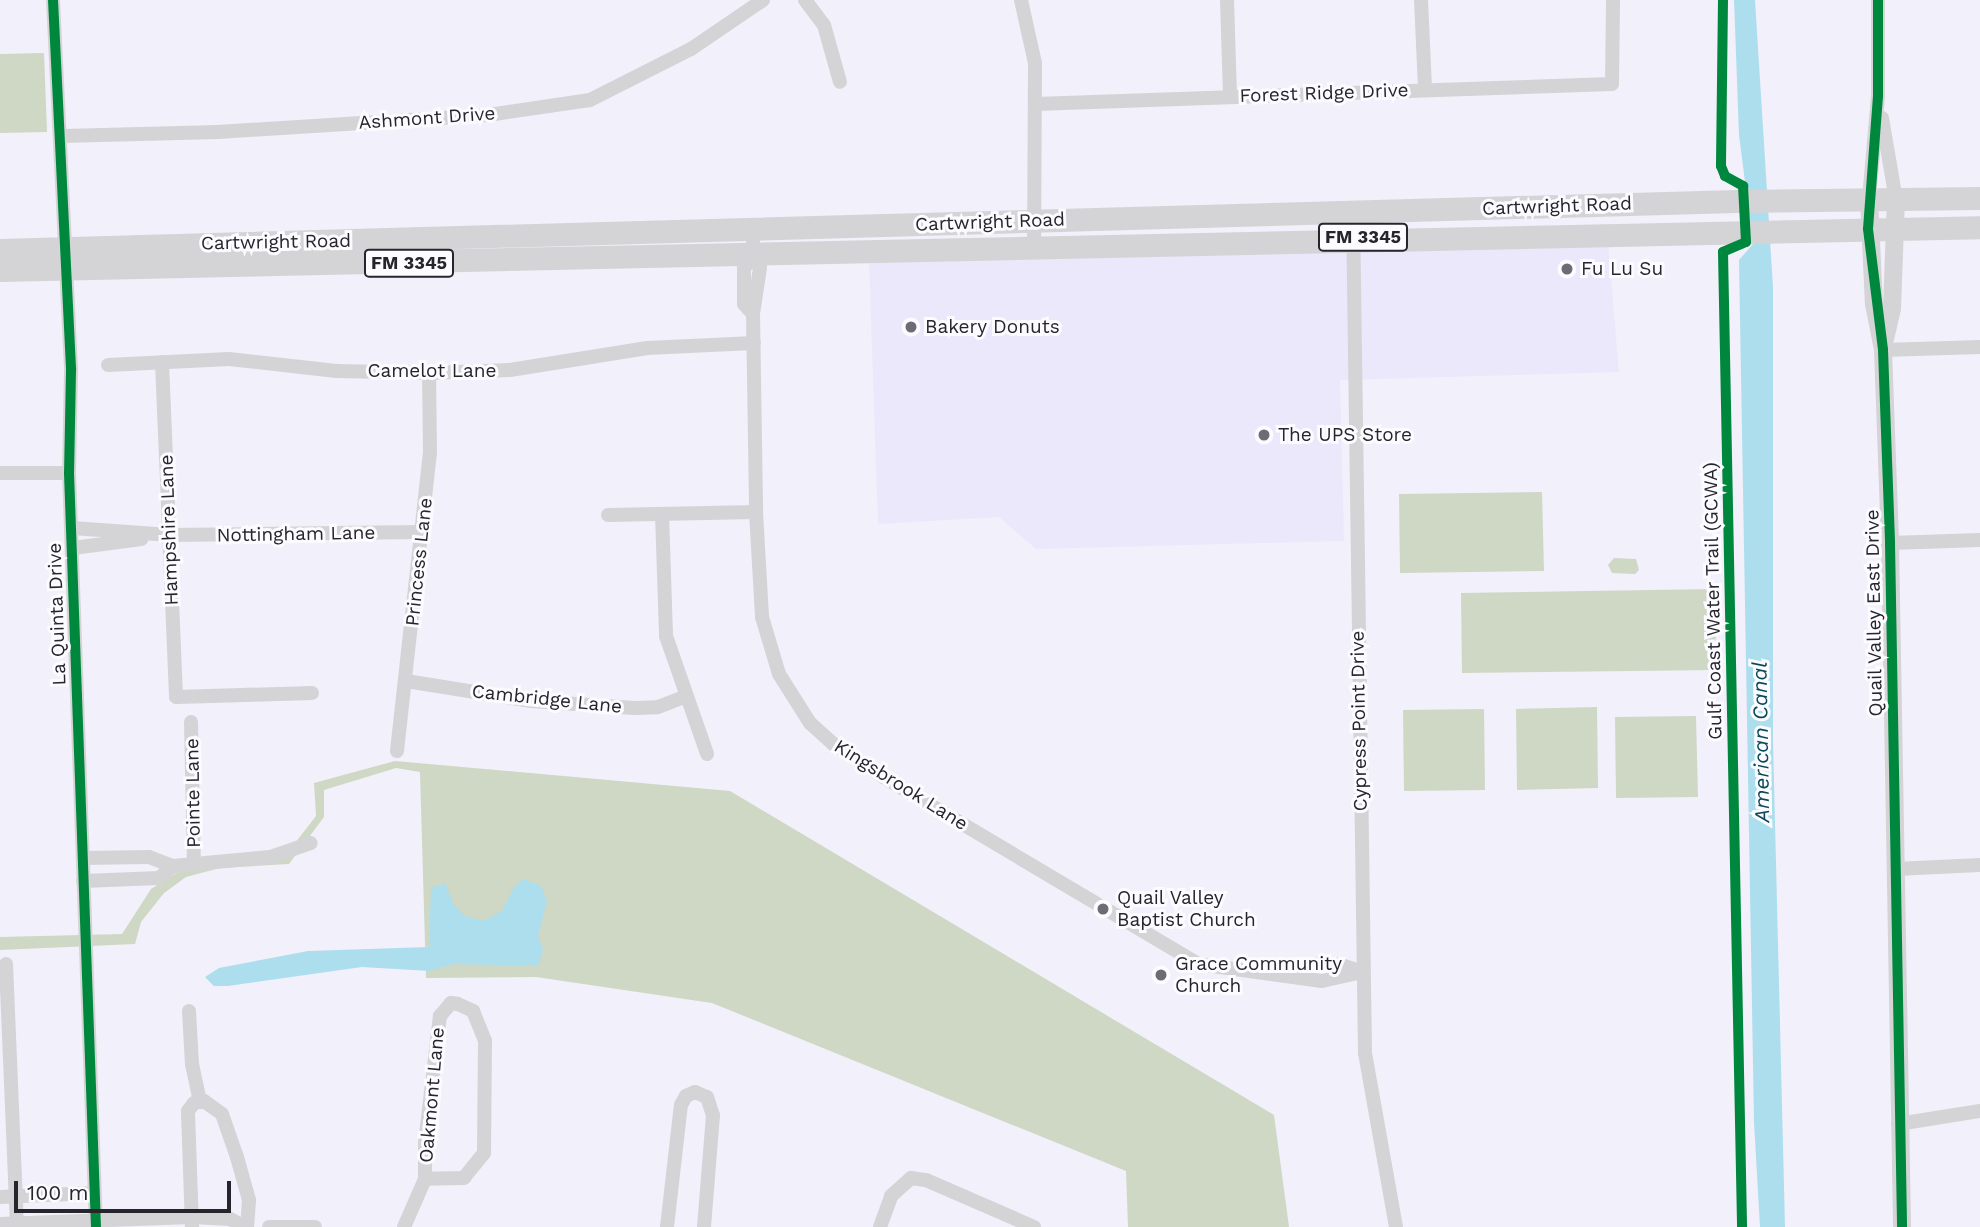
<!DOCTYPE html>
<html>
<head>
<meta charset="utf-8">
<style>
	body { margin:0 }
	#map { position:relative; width:1980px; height:1227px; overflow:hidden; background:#f2f0fa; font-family:"Work Sans",sans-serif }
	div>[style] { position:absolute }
	.built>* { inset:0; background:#ebe8fb }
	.green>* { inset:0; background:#ced8c5 }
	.water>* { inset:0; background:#addeee }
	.minor>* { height:14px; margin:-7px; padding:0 7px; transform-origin:7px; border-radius:7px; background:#d4d4d6 }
	.tertiary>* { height:18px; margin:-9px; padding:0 9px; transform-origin:9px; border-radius:9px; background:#d4d4d6 }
	.primary>* { height:23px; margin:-11.5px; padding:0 11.5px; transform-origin:11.5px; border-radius:11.5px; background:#d4d4d6 }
	.cycleway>* { height:10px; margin:-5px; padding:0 5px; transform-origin:5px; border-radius:5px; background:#00873e }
	.dots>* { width:19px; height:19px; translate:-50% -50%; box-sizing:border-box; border:4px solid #fcfbff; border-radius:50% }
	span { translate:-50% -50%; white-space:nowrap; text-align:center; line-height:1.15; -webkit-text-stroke:6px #fcfbff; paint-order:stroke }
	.shield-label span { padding:2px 5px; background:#fcfbff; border:2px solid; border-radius:5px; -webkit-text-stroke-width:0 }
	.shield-label { font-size:18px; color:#26252c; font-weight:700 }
	.street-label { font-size:19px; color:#26252c }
	.poi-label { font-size:19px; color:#26252c }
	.left { translate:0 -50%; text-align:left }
	.water-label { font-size:21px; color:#084956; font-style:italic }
	.scale { position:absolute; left:14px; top:1181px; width:217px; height:32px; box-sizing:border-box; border:4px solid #26252c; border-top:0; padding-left:9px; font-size:21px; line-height:24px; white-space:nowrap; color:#26252c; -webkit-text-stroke:5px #fcfbff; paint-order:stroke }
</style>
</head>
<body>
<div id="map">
	<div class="built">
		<div style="clip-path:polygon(1608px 242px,1619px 372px,1340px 380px,1344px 541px,1036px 549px,999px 517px,878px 524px,869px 263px)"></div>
	</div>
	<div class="green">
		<div style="clip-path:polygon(44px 53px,47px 132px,0 133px,0 54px)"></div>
		<div style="clip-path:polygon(1542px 492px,1544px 571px,1400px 573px,1399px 494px)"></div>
		<div style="clip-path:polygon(1614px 558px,1636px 559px,1639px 570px,1635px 574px,1612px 573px,1608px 565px)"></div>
		<div style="clip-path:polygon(1715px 589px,1716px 670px,1462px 673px,1461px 593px)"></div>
		<div style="clip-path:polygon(1597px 707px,1598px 788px,1517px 790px,1516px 709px)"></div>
		<div style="clip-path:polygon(1484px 709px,1485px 790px,1404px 791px,1403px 710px)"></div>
		<div style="clip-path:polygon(1696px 716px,1698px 797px,1616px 798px,1615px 717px)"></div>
		<div style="clip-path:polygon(395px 761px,730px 791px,1274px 1115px,1289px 1227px,1128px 1227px,1126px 1171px,712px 1003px,536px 977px,426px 978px,420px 772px,396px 768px,324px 790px,324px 817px,289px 864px,220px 868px,186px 877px,164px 893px,141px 922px,135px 944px,0 950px,0 937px,122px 934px,151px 889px,178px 872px,285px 856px,316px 816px,314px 783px)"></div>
	</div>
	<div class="water">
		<div style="clip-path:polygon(1734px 0,1755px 0,1773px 287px,1773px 741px,1785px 1227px,1760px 1227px,1754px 1122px,1739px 260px,1753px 244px,1739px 135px)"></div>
		<div style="clip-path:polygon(523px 879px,541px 886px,547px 901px,538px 935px,543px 950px,538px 966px,453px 964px,430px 971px,362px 967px,228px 986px,214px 986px,205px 977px,219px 968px,308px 951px,429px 947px,431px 888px,445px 883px,454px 905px,465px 916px,483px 921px,502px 911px,514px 887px)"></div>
	</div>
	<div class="minor">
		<div style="left:53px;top:0;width:371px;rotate:87.2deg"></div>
		<div style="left:71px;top:371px;width:102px;rotate:91.1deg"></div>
		<div style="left:69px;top:473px;width:754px;rotate:87.95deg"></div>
		<div style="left:805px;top:0;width:31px;rotate:53deg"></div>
		<div style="left:824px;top:25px;width:59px;rotate:74.3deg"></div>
		<div style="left:1021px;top:0;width:65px;rotate:77.5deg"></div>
		<div style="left:1035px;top:63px;width:182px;rotate:90.3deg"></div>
		<div style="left:1227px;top:0;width:97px;rotate:88.2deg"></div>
		<div style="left:1421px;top:0;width:89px;rotate:87.4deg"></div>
		<div style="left:1036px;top:104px;width:576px;rotate:-1.99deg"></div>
		<div style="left:1612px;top:84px;width:84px;rotate:-89.3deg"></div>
		<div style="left:1882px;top:118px;width:83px;rotate:80.3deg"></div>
		<div style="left:63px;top:136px;width:155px;rotate:-1.5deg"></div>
		<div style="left:218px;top:132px;width:271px;rotate:-3.6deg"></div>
		<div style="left:488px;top:115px;width:103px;rotate:-8.4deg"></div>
		<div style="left:590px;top:100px;width:113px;rotate:-26.8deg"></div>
		<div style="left:691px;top:49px;width:87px;rotate:-34.2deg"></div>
		<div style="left:1869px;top:199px;width:103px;rotate:-85deg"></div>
		<div style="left:1878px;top:96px;width:96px;rotate:-90deg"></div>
		<div style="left:1353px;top:213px;width:840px;rotate:89.18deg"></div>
		<div style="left:1365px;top:1053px;width:177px;rotate:79.9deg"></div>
		<div style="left:753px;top:231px;width:26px;rotate:90deg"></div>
		<div style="left:753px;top:257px;width:13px;rotate:58deg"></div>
		<div style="left:760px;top:268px;width:47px;rotate:98.7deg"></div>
		<div style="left:753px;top:314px;width:198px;rotate:89.1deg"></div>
		<div style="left:756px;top:512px;width:105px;rotate:86.7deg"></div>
		<div style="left:762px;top:617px;width:59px;rotate:73.4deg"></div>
		<div style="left:779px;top:674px;width:58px;rotate:57.7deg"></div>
		<div style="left:810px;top:723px;width:31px;rotate:42deg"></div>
		<div style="left:833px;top:744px;width:62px;rotate:33.2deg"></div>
		<div style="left:885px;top:778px;width:364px;rotate:30.7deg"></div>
		<div style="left:1198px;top:964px;width:125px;rotate:7.8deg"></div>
		<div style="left:1322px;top:981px;width:41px;rotate:-12.7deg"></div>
		<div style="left:753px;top:314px;width:13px;rotate:-132deg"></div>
		<div style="left:744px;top:304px;width:36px;rotate:-90deg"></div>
		<div style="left:744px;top:268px;width:14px;rotate:-51deg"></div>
		<div style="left:1883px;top:350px;width:97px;rotate:-1.8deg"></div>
		<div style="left:162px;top:362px;width:335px;rotate:87.6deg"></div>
		<div style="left:176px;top:697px;width:136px;rotate:-1.7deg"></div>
		<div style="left:108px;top:365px;width:121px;rotate:-2.8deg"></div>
		<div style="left:229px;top:359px;width:108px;rotate:6.4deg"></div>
		<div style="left:336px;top:371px;width:93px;rotate:1.2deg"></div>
		<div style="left:429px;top:373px;width:81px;rotate:-2.1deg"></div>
		<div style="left:510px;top:370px;width:139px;rotate:-9.1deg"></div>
		<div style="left:647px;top:348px;width:107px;rotate:-2.7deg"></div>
		<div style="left:0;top:473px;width:69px"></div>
		<div style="left:662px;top:514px;width:122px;rotate:88.1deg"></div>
		<div style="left:666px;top:636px;width:125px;rotate:70.8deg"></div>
		<div style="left:608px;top:515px;width:148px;rotate:-1.2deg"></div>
		<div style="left:72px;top:528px;width:98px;rotate:4.1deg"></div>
		<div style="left:170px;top:535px;width:251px;rotate:-0.7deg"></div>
		<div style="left:1890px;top:543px;width:90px;rotate:-1.9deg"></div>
		<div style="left:73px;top:548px;width:69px;rotate:-7.5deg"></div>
		<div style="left:406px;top:681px;width:127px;rotate:9.1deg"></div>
		<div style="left:531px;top:701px;width:104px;rotate:3.9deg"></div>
		<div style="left:635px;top:708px;width:23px;rotate:-2deg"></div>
		<div style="left:658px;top:707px;width:30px;rotate:-21deg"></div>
		<div style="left:191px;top:722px;width:142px;rotate:88.8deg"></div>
		<div style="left:397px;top:751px;width:300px;rotate:-83.7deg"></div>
		<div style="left:430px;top:453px;width:80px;rotate:-90.7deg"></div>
		<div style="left:83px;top:858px;width:66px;rotate:-0.9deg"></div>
		<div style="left:149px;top:857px;width:26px;rotate:21deg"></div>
		<div style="left:173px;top:866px;width:97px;rotate:-5.3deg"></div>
		<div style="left:270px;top:857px;width:43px;rotate:-18.9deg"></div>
		<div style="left:1896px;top:869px;width:84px;rotate:-2.7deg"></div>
		<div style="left:83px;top:881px;width:76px;rotate:-2.3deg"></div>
		<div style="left:159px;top:878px;width:18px;rotate:-41deg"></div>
		<div style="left:6px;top:964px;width:263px;rotate:87.6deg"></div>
		<div style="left:1261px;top:972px;width:44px;rotate:-10.5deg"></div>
		<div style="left:1304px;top:964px;width:34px"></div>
		<div style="left:1338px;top:964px;width:25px;rotate:18deg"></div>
		<div style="left:189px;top:1011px;width:53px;rotate:86.8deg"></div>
		<div style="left:192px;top:1064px;width:39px;rotate:78deg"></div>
		<div style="left:1898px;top:1124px;width:83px;rotate:-9deg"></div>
		<div style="left:0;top:1197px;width:94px;rotate:-2.4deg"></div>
		<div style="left:0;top:1224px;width:192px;rotate:-2.1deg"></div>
		<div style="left:192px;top:1217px;width:38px;rotate:3deg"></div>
		<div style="left:230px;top:1219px;width:17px;rotate:28deg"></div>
		<div style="left:192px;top:1227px;width:116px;rotate:-92deg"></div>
		<div style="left:188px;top:1111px;width:10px;rotate:-53deg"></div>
		<div style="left:194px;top:1103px;width:10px;rotate:-11deg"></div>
		<div style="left:204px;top:1101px;width:22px;rotate:36deg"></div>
		<div style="left:222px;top:1114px;width:46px;rotate:70.8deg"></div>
		<div style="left:237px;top:1157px;width:45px;rotate:74.4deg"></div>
		<div style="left:249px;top:1200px;width:27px;rotate:94deg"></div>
		<div style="left:269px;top:1227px;width:46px"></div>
		<div style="left:404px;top:1227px;width:52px;rotate:-66.4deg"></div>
		<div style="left:425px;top:1179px;width:36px;rotate:-90deg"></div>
		<div style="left:425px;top:1143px;width:128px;rotate:-83.3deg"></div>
		<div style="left:440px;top:1016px;width:17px;rotate:-50deg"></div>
		<div style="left:451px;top:1003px;width:7px;rotate:8deg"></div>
		<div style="left:458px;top:1004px;width:17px;rotate:25deg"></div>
		<div style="left:473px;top:1011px;width:32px;rotate:68deg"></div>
		<div style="left:485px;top:1041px;width:112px;rotate:90.5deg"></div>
		<div style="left:484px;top:1153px;width:32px;rotate:129deg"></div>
		<div style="left:464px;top:1178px;width:39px;rotate:179deg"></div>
		<div style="left:667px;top:1227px;width:123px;rotate:-83.5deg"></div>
		<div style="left:681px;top:1105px;width:10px;rotate:-61deg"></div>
		<div style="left:686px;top:1096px;width:10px;rotate:-24deg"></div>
		<div style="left:695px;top:1092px;width:13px;rotate:23deg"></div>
		<div style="left:707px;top:1097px;width:19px;rotate:72deg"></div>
		<div style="left:713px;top:1115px;width:112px;rotate:94.6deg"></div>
		<div style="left:880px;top:1227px;width:33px;rotate:-70deg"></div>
		<div style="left:891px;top:1196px;width:27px;rotate:-42deg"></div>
		<div style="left:911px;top:1178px;width:15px;rotate:8deg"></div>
		<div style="left:926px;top:1180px;width:118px;rotate:23.5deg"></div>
	</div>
	<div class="tertiary">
		<div style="left:1869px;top:199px;width:105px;rotate:87.3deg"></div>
		<div style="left:1874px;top:304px;width:47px;rotate:78.9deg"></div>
		<div style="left:1883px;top:350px;width:193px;rotate:87.9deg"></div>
		<div style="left:1890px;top:543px;width:684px;rotate:88.99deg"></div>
		<div style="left:1885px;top:339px;width:32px;rotate:-77deg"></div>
		<div style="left:1892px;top:308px;width:108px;rotate:-87.9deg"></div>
	</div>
	<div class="primary">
		<div style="left:0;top:250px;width:1737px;rotate:-1.62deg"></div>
		<div style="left:1736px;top:201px;width:244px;rotate:-0.7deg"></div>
		<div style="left:0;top:270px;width:1980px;rotate:-1.24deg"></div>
	</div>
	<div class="cycleway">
		<div style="left:53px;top:0;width:371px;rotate:87.2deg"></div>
		<div style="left:71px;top:371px;width:102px;rotate:91.1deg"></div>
		<div style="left:69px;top:473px;width:754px;rotate:87.95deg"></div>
		<div style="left:1723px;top:0;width:166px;rotate:90.7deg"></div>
		<div style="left:1721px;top:166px;width:11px;rotate:68deg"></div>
		<div style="left:1725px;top:176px;width:21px;rotate:29deg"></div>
		<div style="left:1743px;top:186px;width:56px;rotate:86.9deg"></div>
		<div style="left:1746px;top:242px;width:25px;rotate:157deg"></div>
		<div style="left:1723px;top:252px;width:975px;rotate:88.88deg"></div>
		<div style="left:1878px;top:0;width:96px;rotate:90deg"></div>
		<div style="left:1878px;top:96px;width:133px;rotate:94.3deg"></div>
		<div style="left:1868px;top:229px;width:122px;rotate:82.9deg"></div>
		<div style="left:1883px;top:350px;width:193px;rotate:87.9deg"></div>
		<div style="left:1890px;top:543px;width:684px;rotate:88.99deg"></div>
	</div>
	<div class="dots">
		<div style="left:1567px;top:269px;background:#6d6c74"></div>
		<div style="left:911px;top:327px;background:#6d6c74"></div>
		<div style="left:1264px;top:435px;background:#6d6c74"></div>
		<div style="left:1103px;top:909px;background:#6d6c74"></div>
		<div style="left:1161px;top:975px;background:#6d6c74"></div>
	</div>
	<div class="shield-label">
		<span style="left:1363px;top:237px">FM 3345</span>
		<span style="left:409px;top:263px">FM 3345</span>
	</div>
	<div class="street-label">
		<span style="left:1324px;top:93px;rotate:-2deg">Forest Ridge Drive</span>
		<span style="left:427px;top:118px;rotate:-4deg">Ashmont Drive</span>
		<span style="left:1557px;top:206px;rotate:-2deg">Cartwright Road</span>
		<span style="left:990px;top:222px;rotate:-2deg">Cartwright Road</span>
		<span style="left:276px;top:242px;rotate:-1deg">Cartwright Road</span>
		<span style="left:432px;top:371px">Camelot Lane</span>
		<span style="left:169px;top:530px;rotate:-92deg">Hampshire Lane</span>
		<span style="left:296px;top:534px;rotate:-1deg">Nottingham Lane</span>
		<span style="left:419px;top:562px;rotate:-84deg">Princess Lane</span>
		<span style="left:1713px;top:601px;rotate:-91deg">Gulf Coast Water Trail (GCWA)</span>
		<span style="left:1874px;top:613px;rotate:-91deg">Quail Valley East Drive</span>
		<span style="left:57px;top:614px;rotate:-92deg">La Quinta Drive</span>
		<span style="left:547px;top:699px;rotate:6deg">Cambridge Lane</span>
		<span style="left:1359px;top:721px;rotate:-91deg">Cypress Point Drive</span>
		<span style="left:901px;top:785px;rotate:32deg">Kingsbrook Lane</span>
		<span style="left:193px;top:793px;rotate:-91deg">Pointe Lane</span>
		<span style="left:432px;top:1095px;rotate:-85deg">Oakmont Lane</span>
	</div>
	<div class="poi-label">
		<span class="left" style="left:1581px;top:269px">Fu Lu Su</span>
		<span class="left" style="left:925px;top:327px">Bakery Donuts</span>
		<span class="left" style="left:1278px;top:435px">The UPS Store</span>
		<span class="left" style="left:1117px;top:909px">Quail Valley<br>Baptist Church</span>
		<span class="left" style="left:1175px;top:975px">Grace Community<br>Church</span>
	</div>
	<div class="water-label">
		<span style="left:1761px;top:742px;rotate:-91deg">American Canal</span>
	</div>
	<div class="scale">100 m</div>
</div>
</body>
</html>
